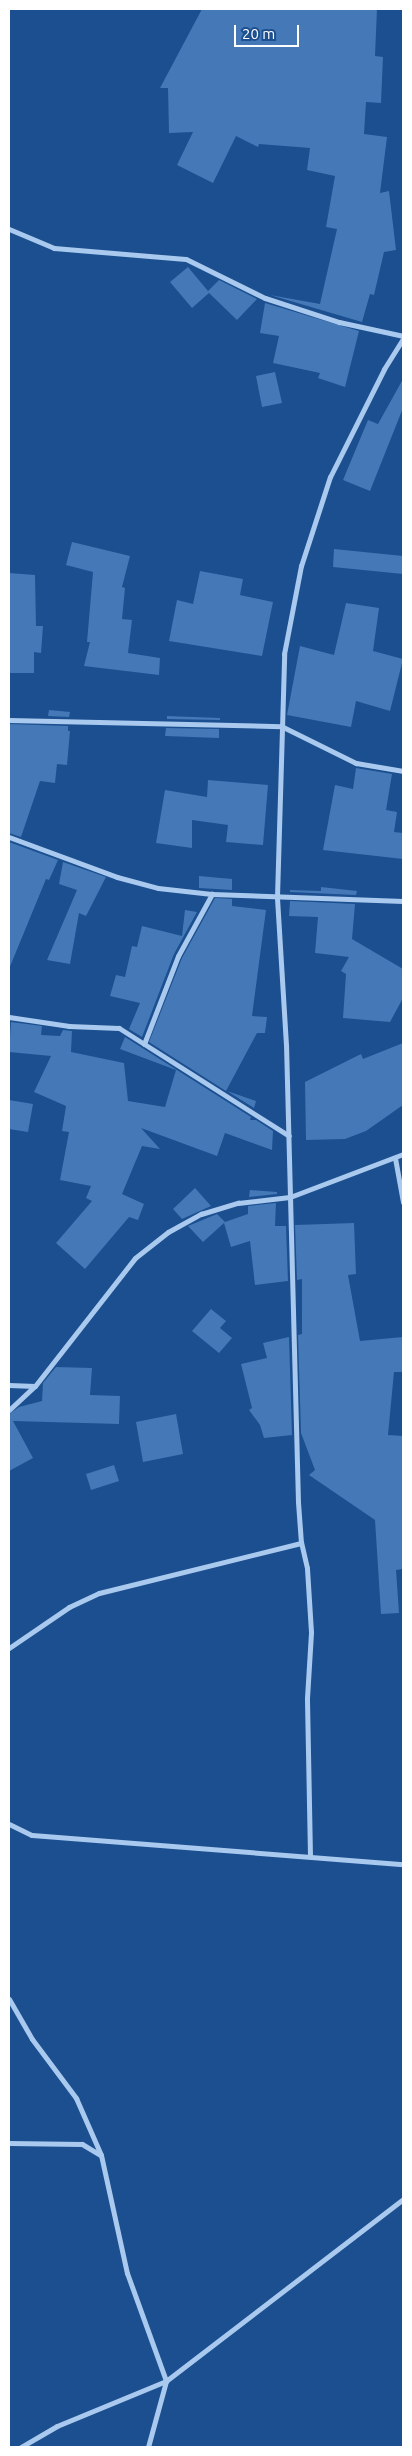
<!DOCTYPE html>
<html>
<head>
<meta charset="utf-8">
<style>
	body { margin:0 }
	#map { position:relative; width:412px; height:2456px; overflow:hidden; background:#1b4f8f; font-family:Ubuntu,sans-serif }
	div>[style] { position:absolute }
	.building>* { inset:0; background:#4478b7 }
	.minor>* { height:5px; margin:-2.5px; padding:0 2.5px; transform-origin:2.5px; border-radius:2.5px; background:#a9c9ee }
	span { translate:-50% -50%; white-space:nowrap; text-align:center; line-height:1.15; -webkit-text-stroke:4.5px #1b4f8f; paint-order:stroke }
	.frame { position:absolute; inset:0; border:10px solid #fff; pointer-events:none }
	.scale { position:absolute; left:234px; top:25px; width:65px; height:22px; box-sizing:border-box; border:2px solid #fff; border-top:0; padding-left:6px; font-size:15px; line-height:18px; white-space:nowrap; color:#fff; -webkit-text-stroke:4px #1b4f8f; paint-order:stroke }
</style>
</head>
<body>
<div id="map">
	<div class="building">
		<div style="clip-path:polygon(202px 9px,377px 9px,375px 56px,383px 57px,381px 103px,366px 102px,364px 134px,387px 137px,380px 193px,389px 191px,396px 250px,384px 252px,374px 295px,370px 294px,362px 322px,270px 295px,320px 304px,337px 229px,326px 227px,335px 176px,307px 170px,310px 148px,259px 144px,258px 147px,236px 136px,213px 183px,177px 165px,193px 132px,169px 133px,168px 88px,160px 88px)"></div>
		<div style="clip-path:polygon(188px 267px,208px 291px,219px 280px,257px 299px,237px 320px,209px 293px,192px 308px,170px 282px)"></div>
		<div style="clip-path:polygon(265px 303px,359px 331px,345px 387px,318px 378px,320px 373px,273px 363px,279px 336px,260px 333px)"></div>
		<div style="clip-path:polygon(275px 372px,282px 403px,262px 407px,256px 376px)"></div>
		<div style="clip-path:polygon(403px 379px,403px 408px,370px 491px,343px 480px,368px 420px,378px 424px)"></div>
		<div style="clip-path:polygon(72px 542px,130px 556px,122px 587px,125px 588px,122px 619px,132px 620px,128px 653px,160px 658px,159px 675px,84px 666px,90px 642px,87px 642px,93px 572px,66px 565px)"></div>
		<div style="clip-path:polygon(334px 549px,403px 556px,403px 574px,333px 567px)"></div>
		<div style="clip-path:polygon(200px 571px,243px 579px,240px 595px,273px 602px,262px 656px,169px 641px,177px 600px,193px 604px)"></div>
		<div style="clip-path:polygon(9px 573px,35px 575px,36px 626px,43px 626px,41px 653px,34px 652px,34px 673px,9px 673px)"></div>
		<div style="clip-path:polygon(346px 603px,379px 608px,373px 651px,403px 659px,390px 711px,356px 701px,351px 727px,287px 715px,300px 646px,334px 655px)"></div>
		<div style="clip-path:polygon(49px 710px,70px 712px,69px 717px,48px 716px)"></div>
		<div style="clip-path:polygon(167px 716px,220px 718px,220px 720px,167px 719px)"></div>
		<div style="clip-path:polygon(9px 724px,68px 726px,68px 731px,70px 731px,67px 765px,57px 764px,55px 783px,40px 781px,21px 837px,9px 833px)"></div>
		<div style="clip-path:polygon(166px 728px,219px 729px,219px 738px,165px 736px)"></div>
		<div style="clip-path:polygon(356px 768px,392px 774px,386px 810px,397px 812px,394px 832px,403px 833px,403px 859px,323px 850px,335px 785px,353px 789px)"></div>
		<div style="clip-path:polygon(208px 780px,268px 785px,263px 845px,226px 842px,228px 825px,192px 820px,192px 848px,156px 843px,165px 790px,207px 797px)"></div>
		<div style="clip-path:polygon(9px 842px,58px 860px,49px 880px,46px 879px,9px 969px)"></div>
		<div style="clip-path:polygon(63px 862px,106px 877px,86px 916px,79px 913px,70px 964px,47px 960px,77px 890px,59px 884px)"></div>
		<div style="clip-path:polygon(199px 876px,232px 879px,232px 890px,199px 888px)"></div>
		<div style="clip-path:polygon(321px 887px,357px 891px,356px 895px,290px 892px,290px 890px,321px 891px)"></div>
		<div style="clip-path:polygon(215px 898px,232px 899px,232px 906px,266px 910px,252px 1016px,267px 1017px,265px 1033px,257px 1033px,226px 1091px,149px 1042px,182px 958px)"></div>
		<div style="clip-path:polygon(290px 901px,355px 904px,352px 939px,403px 969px,403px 998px,390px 1022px,343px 1018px,346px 974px,341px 971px,349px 957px,315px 953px,318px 917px,289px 916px)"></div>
		<div style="clip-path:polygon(185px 910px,197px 912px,174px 954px,142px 1037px,129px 1029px,140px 1003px,110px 996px,116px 975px,125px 977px,132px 946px,137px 947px,142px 926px,182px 936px)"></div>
		<div style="clip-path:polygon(11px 1022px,42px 1026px,41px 1035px,60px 1036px,63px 1030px,72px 1031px,71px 1052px,124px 1063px,128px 1101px,165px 1107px,176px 1070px,120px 1049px,125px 1037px,251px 1117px,250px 1120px,256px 1120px,273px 1131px,272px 1150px,225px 1133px,217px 1156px,141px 1128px,160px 1149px,142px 1146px,122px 1194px,144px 1204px,138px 1220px,129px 1217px,85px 1269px,56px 1243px,92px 1201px,86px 1198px,91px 1186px,60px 1180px,69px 1132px,62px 1131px,66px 1106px,34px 1092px,51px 1056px,9px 1052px)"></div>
		<div style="clip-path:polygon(403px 1043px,403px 1105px,366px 1131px,345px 1139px,306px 1140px,305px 1082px,361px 1054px,363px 1059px)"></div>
		<div style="clip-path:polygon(227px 1091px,256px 1101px,254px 1108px)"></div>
		<div style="clip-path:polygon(9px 1100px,33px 1104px,28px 1132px,9px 1129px)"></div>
		<div style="clip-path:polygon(195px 1188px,211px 1206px,182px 1219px,173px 1209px)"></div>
		<div style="clip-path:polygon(250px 1190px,277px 1192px,277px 1194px,249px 1197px)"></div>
		<div style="clip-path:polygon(276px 1203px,275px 1226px,286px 1226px,288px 1281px,255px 1285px,250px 1241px,231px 1247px,224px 1223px,203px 1242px,188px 1226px,217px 1214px,225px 1222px,248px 1214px,248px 1206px)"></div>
		<div style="clip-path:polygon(354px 1223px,356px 1274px,348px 1275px,360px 1341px,403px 1337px,403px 1372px,394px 1372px,388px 1435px,403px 1436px,403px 1569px,396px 1570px,399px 1613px,381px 1614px,375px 1520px,309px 1475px,315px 1470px,301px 1433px,298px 1335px,302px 1334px,302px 1279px,297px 1280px,295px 1225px)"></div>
		<div style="clip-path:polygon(211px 1309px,226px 1321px,220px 1328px,232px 1338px,219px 1353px,192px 1331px)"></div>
		<div style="clip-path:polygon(289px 1337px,292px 1435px,264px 1438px,260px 1425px,249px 1410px,252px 1408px,241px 1364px,267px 1358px,263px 1343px)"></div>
		<div style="clip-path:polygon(56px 1367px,92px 1368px,90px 1395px,120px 1396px,119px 1424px,13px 1421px,33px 1458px,9px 1471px,9px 1414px,19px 1407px,42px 1401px,43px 1383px)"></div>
		<div style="clip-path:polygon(176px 1414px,183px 1454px,143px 1462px,136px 1422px)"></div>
		<div style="clip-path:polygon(114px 1465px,119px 1481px,91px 1490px,86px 1474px)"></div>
	</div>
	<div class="minor">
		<div style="left:9px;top:229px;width:49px;rotate:22.9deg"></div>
		<div style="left:54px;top:248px;width:132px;rotate:4.8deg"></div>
		<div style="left:186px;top:259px;width:88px;rotate:26.3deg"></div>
		<div style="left:265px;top:298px;width:78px;rotate:18deg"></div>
		<div style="left:339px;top:322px;width:66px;rotate:12.3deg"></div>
		<div style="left:9px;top:720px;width:272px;rotate:1.3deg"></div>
		<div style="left:281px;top:726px;width:84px;rotate:26.3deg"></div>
		<div style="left:356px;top:763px;width:48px;rotate:9.7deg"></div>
		<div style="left:9px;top:837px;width:115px;rotate:20.3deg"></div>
		<div style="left:117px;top:877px;width:42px;rotate:15deg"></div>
		<div style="left:158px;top:888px;width:54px;rotate:6.3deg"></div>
		<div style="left:212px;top:894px;width:191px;rotate:2.1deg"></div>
		<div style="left:9px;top:1017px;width:61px;rotate:8.5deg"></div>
		<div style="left:69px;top:1026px;width:50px;rotate:2.3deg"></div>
		<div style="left:119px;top:1028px;width:201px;rotate:32.4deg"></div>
		<div style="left:144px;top:1044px;width:94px;rotate:-68.9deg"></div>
		<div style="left:178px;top:956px;width:71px;rotate:-61.3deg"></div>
		<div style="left:395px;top:1158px;width:45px;rotate:79.7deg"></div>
		<div style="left:9px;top:1385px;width:26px;rotate:2deg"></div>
		<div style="left:9px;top:1410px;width:35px;rotate:-43deg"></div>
		<div style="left:35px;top:1386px;width:162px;rotate:-52deg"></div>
		<div style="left:135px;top:1258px;width:42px;rotate:-38.2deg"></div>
		<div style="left:168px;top:1232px;width:38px;rotate:-29deg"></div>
		<div style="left:201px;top:1214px;width:39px;rotate:-17deg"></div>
		<div style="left:238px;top:1203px;width:52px;rotate:-6.6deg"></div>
		<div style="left:290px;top:1197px;width:121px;rotate:-20.8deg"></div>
		<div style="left:9px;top:1648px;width:73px;rotate:-34.3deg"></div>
		<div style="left:69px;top:1607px;width:33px;rotate:-25deg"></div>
		<div style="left:99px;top:1593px;width:208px;rotate:-13.9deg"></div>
		<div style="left:9px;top:1824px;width:25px;rotate:26deg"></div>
		<div style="left:32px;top:1835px;width:372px;rotate:4.5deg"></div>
		<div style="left:310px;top:1856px;width:158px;rotate:-91.1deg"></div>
		<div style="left:307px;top:1698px;width:66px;rotate:-86.5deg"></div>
		<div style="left:311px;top:1632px;width:64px;rotate:-93.6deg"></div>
		<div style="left:307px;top:1568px;width:26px;rotate:-103deg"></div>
		<div style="left:301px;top:1543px;width:41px;rotate:-94.2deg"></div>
		<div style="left:298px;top:1502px;width:457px;rotate:-91.5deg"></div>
		<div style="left:286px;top:1045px;width:148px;rotate:-93.5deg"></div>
		<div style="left:277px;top:897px;width:243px;rotate:-88.3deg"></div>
		<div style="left:284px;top:654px;width:90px;rotate:-79.1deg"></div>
		<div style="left:301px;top:566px;width:94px;rotate:-72deg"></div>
		<div style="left:330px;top:477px;width:121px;rotate:-63.4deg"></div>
		<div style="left:384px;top:369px;width:36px;rotate:-58deg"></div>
		<div style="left:9px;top:1999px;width:46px;rotate:60.1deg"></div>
		<div style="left:32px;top:2039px;width:74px;rotate:53.3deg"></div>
		<div style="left:76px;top:2098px;width:62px;rotate:66.3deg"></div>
		<div style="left:101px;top:2155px;width:121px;rotate:77.6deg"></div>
		<div style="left:127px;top:2273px;width:115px;rotate:70.1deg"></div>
		<div style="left:166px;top:2381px;width:118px;rotate:157.6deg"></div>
		<div style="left:57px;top:2426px;width:42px;rotate:149.7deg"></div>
		<div style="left:9px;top:2143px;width:73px;rotate:0.8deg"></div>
		<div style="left:82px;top:2144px;width:21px;rotate:31deg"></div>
		<div style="left:148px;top:2447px;width:68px;rotate:-74.7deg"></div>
		<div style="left:166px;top:2381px;width:299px;rotate:-37.5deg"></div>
	</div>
	<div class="frame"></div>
	<div class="scale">20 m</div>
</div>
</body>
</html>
